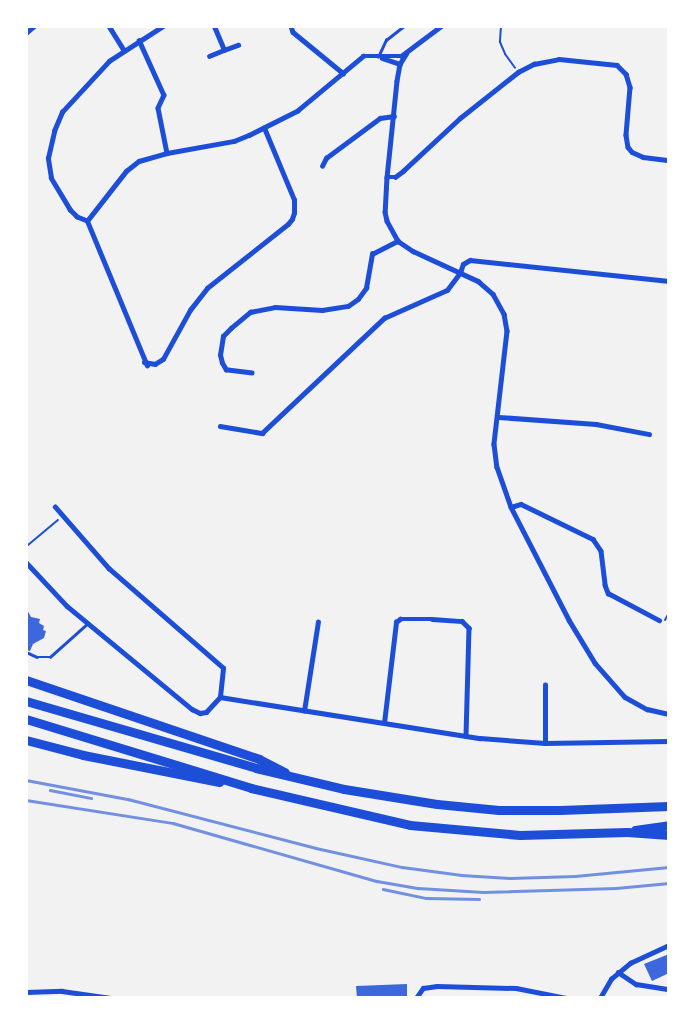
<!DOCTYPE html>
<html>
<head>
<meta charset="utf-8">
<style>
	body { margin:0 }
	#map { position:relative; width:695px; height:1024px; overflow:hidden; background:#f2f2f2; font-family:Raleway,sans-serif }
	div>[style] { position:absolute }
	.building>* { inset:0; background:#3d67dc }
	.path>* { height:2px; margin:-1px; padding:0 1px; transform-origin:1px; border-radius:1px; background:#1d4ed8 }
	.service>* { height:2.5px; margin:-1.25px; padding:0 1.25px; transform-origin:1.25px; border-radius:1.25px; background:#1d4ed8 }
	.minor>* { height:4.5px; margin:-2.25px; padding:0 2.25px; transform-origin:2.25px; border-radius:2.25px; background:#1d4ed8 }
	.motorway>* { height:9px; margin:-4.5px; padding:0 4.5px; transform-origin:4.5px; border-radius:4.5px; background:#1d4ed8 }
	.rail>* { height:2.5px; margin:-1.25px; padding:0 1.25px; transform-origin:1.25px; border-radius:1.25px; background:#7290e2 }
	span { translate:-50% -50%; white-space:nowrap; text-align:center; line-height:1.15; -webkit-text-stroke:4.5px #fff; paint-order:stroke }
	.frame { position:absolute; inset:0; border:28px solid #fff; pointer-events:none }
</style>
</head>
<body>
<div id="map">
	<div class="building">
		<div style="clip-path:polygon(26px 608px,31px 617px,40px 619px,39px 623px,44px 626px,43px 630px,46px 631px,44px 638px,33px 644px,30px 651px,26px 650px)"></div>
		<div style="clip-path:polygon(669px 954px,669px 973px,652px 981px,644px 964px)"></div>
		<div style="clip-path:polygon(407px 984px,407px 998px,357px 998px,356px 986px)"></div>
	</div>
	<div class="path">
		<div style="left:501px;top:26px;width:16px;rotate:94deg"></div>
		<div style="left:500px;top:42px;width:13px;rotate:67deg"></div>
		<div style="left:505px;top:54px;width:17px;rotate:54deg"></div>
		<div style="left:28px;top:545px;width:39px;rotate:-40deg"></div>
		<div style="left:665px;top:620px;width:8px;rotate:-60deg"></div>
	</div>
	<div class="service">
		<div style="left:378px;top:57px;width:19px;rotate:-65deg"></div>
		<div style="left:386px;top:40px;width:23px;rotate:-38deg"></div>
		<div style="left:26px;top:652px;width:12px;rotate:24deg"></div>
		<div style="left:37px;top:657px;width:13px"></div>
		<div style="left:50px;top:657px;width:51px;rotate:-41.8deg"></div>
	</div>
	<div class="minor">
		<div style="left:109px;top:26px;width:28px;rotate:58deg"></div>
		<div style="left:291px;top:26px;width:6px;rotate:72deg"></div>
		<div style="left:293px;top:32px;width:65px;rotate:39.4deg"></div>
		<div style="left:26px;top:33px;width:11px;rotate:-41deg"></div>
		<div style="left:139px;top:40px;width:60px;rotate:65.6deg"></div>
		<div style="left:164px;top:95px;width:14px;rotate:115deg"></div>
		<div style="left:158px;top:108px;width:46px;rotate:78.7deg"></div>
		<div style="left:224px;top:50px;width:15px;rotate:-20deg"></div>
		<div style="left:407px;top:53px;width:13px;rotate:122deg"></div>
		<div style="left:400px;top:64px;width:17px;rotate:100deg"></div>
		<div style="left:397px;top:81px;width:97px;rotate:95.9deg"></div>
		<div style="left:387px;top:177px;width:35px;rotate:93deg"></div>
		<div style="left:385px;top:212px;width:9px;rotate:77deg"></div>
		<div style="left:387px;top:221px;width:23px;rotate:61deg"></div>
		<div style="left:398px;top:241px;width:18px;rotate:34deg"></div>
		<div style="left:413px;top:251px;width:72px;rotate:24.8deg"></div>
		<div style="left:478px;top:281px;width:20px;rotate:41deg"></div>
		<div style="left:493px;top:294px;width:23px;rotate:61deg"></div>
		<div style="left:504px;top:314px;width:17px;rotate:80deg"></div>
		<div style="left:507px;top:331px;width:114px;rotate:96.6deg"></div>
		<div style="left:494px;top:444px;width:23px;rotate:83deg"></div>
		<div style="left:497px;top:467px;width:42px;rotate:70.7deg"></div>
		<div style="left:511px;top:507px;width:127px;rotate:62.8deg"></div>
		<div style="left:569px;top:620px;width:50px;rotate:58.8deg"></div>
		<div style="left:595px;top:663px;width:45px;rotate:48.6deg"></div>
		<div style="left:625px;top:697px;width:25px;rotate:29deg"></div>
		<div style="left:647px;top:709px;width:23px;rotate:13deg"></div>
		<div style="left:209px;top:56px;width:16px;rotate:-22deg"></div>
		<div style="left:224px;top:50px;width:26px;rotate:-113deg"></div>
		<div style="left:382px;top:58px;width:19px;rotate:18deg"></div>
		<div style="left:322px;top:166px;width:9px;rotate:-63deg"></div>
		<div style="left:326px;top:158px;width:67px;rotate:-36.5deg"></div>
		<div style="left:380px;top:118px;width:14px;rotate:-8deg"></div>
		<div style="left:387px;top:177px;width:8px"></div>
		<div style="left:395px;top:177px;width:10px;rotate:-37deg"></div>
		<div style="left:403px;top:171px;width:78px;rotate:-42.9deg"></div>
		<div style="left:460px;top:118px;width:74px;rotate:-38.4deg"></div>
		<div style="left:518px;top:72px;width:18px;rotate:-27deg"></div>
		<div style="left:534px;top:64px;width:25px;rotate:-11deg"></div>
		<div style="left:559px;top:59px;width:58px;rotate:5.9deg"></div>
		<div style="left:617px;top:65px;width:13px;rotate:45deg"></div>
		<div style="left:626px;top:74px;width:14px;rotate:73deg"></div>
		<div style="left:630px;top:87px;width:48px;rotate:94.8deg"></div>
		<div style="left:626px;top:135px;width:12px;rotate:81deg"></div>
		<div style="left:628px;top:147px;width:6px;rotate:51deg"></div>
		<div style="left:632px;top:152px;width:12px;rotate:24deg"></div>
		<div style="left:643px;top:157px;width:26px;rotate:7deg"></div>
		<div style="left:87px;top:221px;width:11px;rotate:-158deg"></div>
		<div style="left:77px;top:217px;width:10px;rotate:-135deg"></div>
		<div style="left:70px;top:210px;width:37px;rotate:-121deg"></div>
		<div style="left:51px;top:178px;width:20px;rotate:-99deg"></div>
		<div style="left:48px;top:158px;width:28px;rotate:-77deg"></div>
		<div style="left:54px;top:131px;width:21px;rotate:-67deg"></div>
		<div style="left:62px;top:112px;width:69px;rotate:-47.3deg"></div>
		<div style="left:109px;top:61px;width:64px;rotate:-32.9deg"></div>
		<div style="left:144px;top:362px;width:11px;rotate:10deg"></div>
		<div style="left:155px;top:364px;width:9px;rotate:-32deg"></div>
		<div style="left:163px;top:359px;width:56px;rotate:-61.1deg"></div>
		<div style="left:190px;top:310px;width:28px;rotate:-52deg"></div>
		<div style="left:207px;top:288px;width:103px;rotate:-38.3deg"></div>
		<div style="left:288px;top:224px;width:6px;rotate:-51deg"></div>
		<div style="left:292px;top:219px;width:6px;rotate:-72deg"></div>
		<div style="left:294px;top:213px;width:13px;rotate:-90deg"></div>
		<div style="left:294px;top:200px;width:78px;rotate:-112.6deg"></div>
		<div style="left:147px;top:366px;width:157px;rotate:-112.5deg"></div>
		<div style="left:87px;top:221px;width:63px;rotate:-52deg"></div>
		<div style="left:126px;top:171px;width:16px;rotate:-38deg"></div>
		<div style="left:139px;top:161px;width:29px;rotate:-16deg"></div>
		<div style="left:167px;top:153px;width:68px;rotate:-10.2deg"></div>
		<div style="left:234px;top:141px;width:16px;rotate:-22deg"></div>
		<div style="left:249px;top:135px;width:54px;rotate:-26.6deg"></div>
		<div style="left:297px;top:111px;width:86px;rotate:-39.8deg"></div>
		<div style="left:363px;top:56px;width:38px"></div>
		<div style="left:401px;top:56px;width:50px;rotate:-36.9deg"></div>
		<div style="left:252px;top:373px;width:26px;rotate:-173deg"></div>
		<div style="left:226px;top:370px;width:8px;rotate:-120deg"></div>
		<div style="left:222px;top:363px;width:8px;rotate:-104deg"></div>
		<div style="left:220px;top:355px;width:19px;rotate:-81deg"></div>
		<div style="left:223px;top:336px;width:11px;rotate:-45deg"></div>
		<div style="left:231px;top:328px;width:25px;rotate:-40deg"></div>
		<div style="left:250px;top:312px;width:25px;rotate:-11deg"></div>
		<div style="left:275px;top:307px;width:47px;rotate:3.7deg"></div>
		<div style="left:322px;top:310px;width:26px;rotate:-9deg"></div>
		<div style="left:348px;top:306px;width:12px;rotate:-35deg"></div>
		<div style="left:358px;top:299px;width:14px;rotate:-54deg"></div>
		<div style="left:366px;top:288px;width:35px;rotate:-80deg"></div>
		<div style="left:372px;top:254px;width:29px;rotate:-27deg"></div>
		<div style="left:499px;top:417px;width:97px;rotate:4.1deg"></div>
		<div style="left:596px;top:424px;width:54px;rotate:10.7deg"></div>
		<div style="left:220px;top:426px;width:43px;rotate:9.5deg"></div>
		<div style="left:262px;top:433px;width:168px;rotate:-43.3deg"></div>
		<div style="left:384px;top:318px;width:69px;rotate:-24deg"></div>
		<div style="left:447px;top:290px;width:21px;rotate:-53deg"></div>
		<div style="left:460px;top:273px;width:9px;rotate:-72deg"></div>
		<div style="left:463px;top:264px;width:8px;rotate:-30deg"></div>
		<div style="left:470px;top:260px;width:200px;rotate:6deg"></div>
		<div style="left:511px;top:507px;width:10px;rotate:-17deg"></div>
		<div style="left:521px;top:504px;width:80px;rotate:25.9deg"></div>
		<div style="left:593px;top:539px;width:14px;rotate:56deg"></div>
		<div style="left:601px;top:551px;width:34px;rotate:83deg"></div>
		<div style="left:605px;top:585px;width:9px;rotate:69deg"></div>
		<div style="left:608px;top:593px;width:58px;rotate:27.9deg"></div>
		<div style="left:26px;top:562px;width:60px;rotate:47deg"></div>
		<div style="left:67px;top:606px;width:162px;rotate:39.5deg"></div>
		<div style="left:192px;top:709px;width:9px;rotate:27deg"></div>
		<div style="left:200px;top:713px;width:6px;rotate:-9deg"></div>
		<div style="left:206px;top:712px;width:21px;rotate:-47deg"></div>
		<div style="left:220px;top:697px;width:29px;rotate:-84deg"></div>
		<div style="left:223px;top:668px;width:151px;rotate:-139deg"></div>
		<div style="left:109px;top:569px;width:82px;rotate:-131.1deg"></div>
		<div style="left:220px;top:697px;width:263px;rotate:9deg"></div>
		<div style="left:480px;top:738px;width:65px;rotate:4.4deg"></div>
		<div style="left:545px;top:743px;width:124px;rotate:-0.9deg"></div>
		<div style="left:304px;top:711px;width:90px;rotate:-81.1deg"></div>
		<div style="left:384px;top:723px;width:102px;rotate:-83.2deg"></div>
		<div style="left:396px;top:622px;width:5px;rotate:-37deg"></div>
		<div style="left:400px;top:619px;width:32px"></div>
		<div style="left:432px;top:619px;width:30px;rotate:4deg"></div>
		<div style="left:462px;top:621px;width:10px;rotate:45deg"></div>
		<div style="left:469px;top:628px;width:108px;rotate:91.6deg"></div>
		<div style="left:545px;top:743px;width:58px;rotate:-90deg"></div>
		<div style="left:618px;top:972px;width:22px;rotate:34deg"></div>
		<div style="left:636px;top:984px;width:33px;rotate:9deg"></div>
		<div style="left:26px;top:992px;width:36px;rotate:-2deg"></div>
		<div style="left:62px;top:991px;width:49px;rotate:8.1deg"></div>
		<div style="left:416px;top:998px;width:12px;rotate:-55deg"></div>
		<div style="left:423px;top:988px;width:14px;rotate:-8deg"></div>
		<div style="left:437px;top:986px;width:79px;rotate:1.5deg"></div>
		<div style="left:516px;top:988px;width:52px;rotate:11.1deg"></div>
		<div style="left:600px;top:998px;width:22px;rotate:-60deg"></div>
		<div style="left:611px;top:979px;width:25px;rotate:-40deg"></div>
		<div style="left:630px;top:963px;width:43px;rotate:-24.8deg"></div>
	</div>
	<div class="motorway">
		<div style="left:26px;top:680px;width:246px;rotate:18.7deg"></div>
		<div style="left:259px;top:759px;width:29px;rotate:27deg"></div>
		<div style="left:26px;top:701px;width:240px;rotate:16.2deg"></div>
		<div style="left:256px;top:768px;width:90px;rotate:13.4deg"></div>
		<div style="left:344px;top:789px;width:94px;rotate:9.2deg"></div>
		<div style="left:437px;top:804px;width:62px;rotate:5.5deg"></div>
		<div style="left:499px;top:810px;width:61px"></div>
		<div style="left:560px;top:810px;width:109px;rotate:-2.1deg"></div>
		<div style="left:26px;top:719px;width:235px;rotate:17deg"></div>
		<div style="left:251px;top:788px;width:163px;rotate:13.1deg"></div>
		<div style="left:410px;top:825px;width:110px;rotate:5.2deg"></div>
		<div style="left:520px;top:835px;width:107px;rotate:-1.6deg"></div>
		<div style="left:627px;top:832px;width:42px;rotate:4.1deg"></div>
		<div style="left:26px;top:740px;width:59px;rotate:14.7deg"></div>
		<div style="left:83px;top:755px;width:139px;rotate:11.2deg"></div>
		<div style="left:635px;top:830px;width:34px;rotate:-8deg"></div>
	</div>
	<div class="rail">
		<div style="left:26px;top:780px;width:104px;rotate:10.6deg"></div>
		<div style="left:128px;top:799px;width:194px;rotate:14.6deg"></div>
		<div style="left:316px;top:848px;width:88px;rotate:12.5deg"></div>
		<div style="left:402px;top:867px;width:60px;rotate:7.7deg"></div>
		<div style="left:461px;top:875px;width:49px;rotate:3.5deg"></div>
		<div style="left:510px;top:878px;width:65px;rotate:-1.8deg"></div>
		<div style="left:575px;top:876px;width:94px;rotate:-5.5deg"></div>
		<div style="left:50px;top:790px;width:42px;rotate:11deg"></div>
		<div style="left:26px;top:800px;width:149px;rotate:8.9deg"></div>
		<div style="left:173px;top:823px;width:212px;rotate:15.9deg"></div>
		<div style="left:377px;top:881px;width:42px;rotate:9.7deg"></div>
		<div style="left:418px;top:888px;width:65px;rotate:3.5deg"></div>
		<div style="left:483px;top:892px;width:133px;rotate:-1.7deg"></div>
		<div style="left:616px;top:888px;width:53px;rotate:-5.4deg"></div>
		<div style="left:383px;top:889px;width:44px;rotate:11.8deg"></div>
		<div style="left:426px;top:898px;width:53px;rotate:1.1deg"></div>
	</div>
	<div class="frame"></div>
</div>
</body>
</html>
